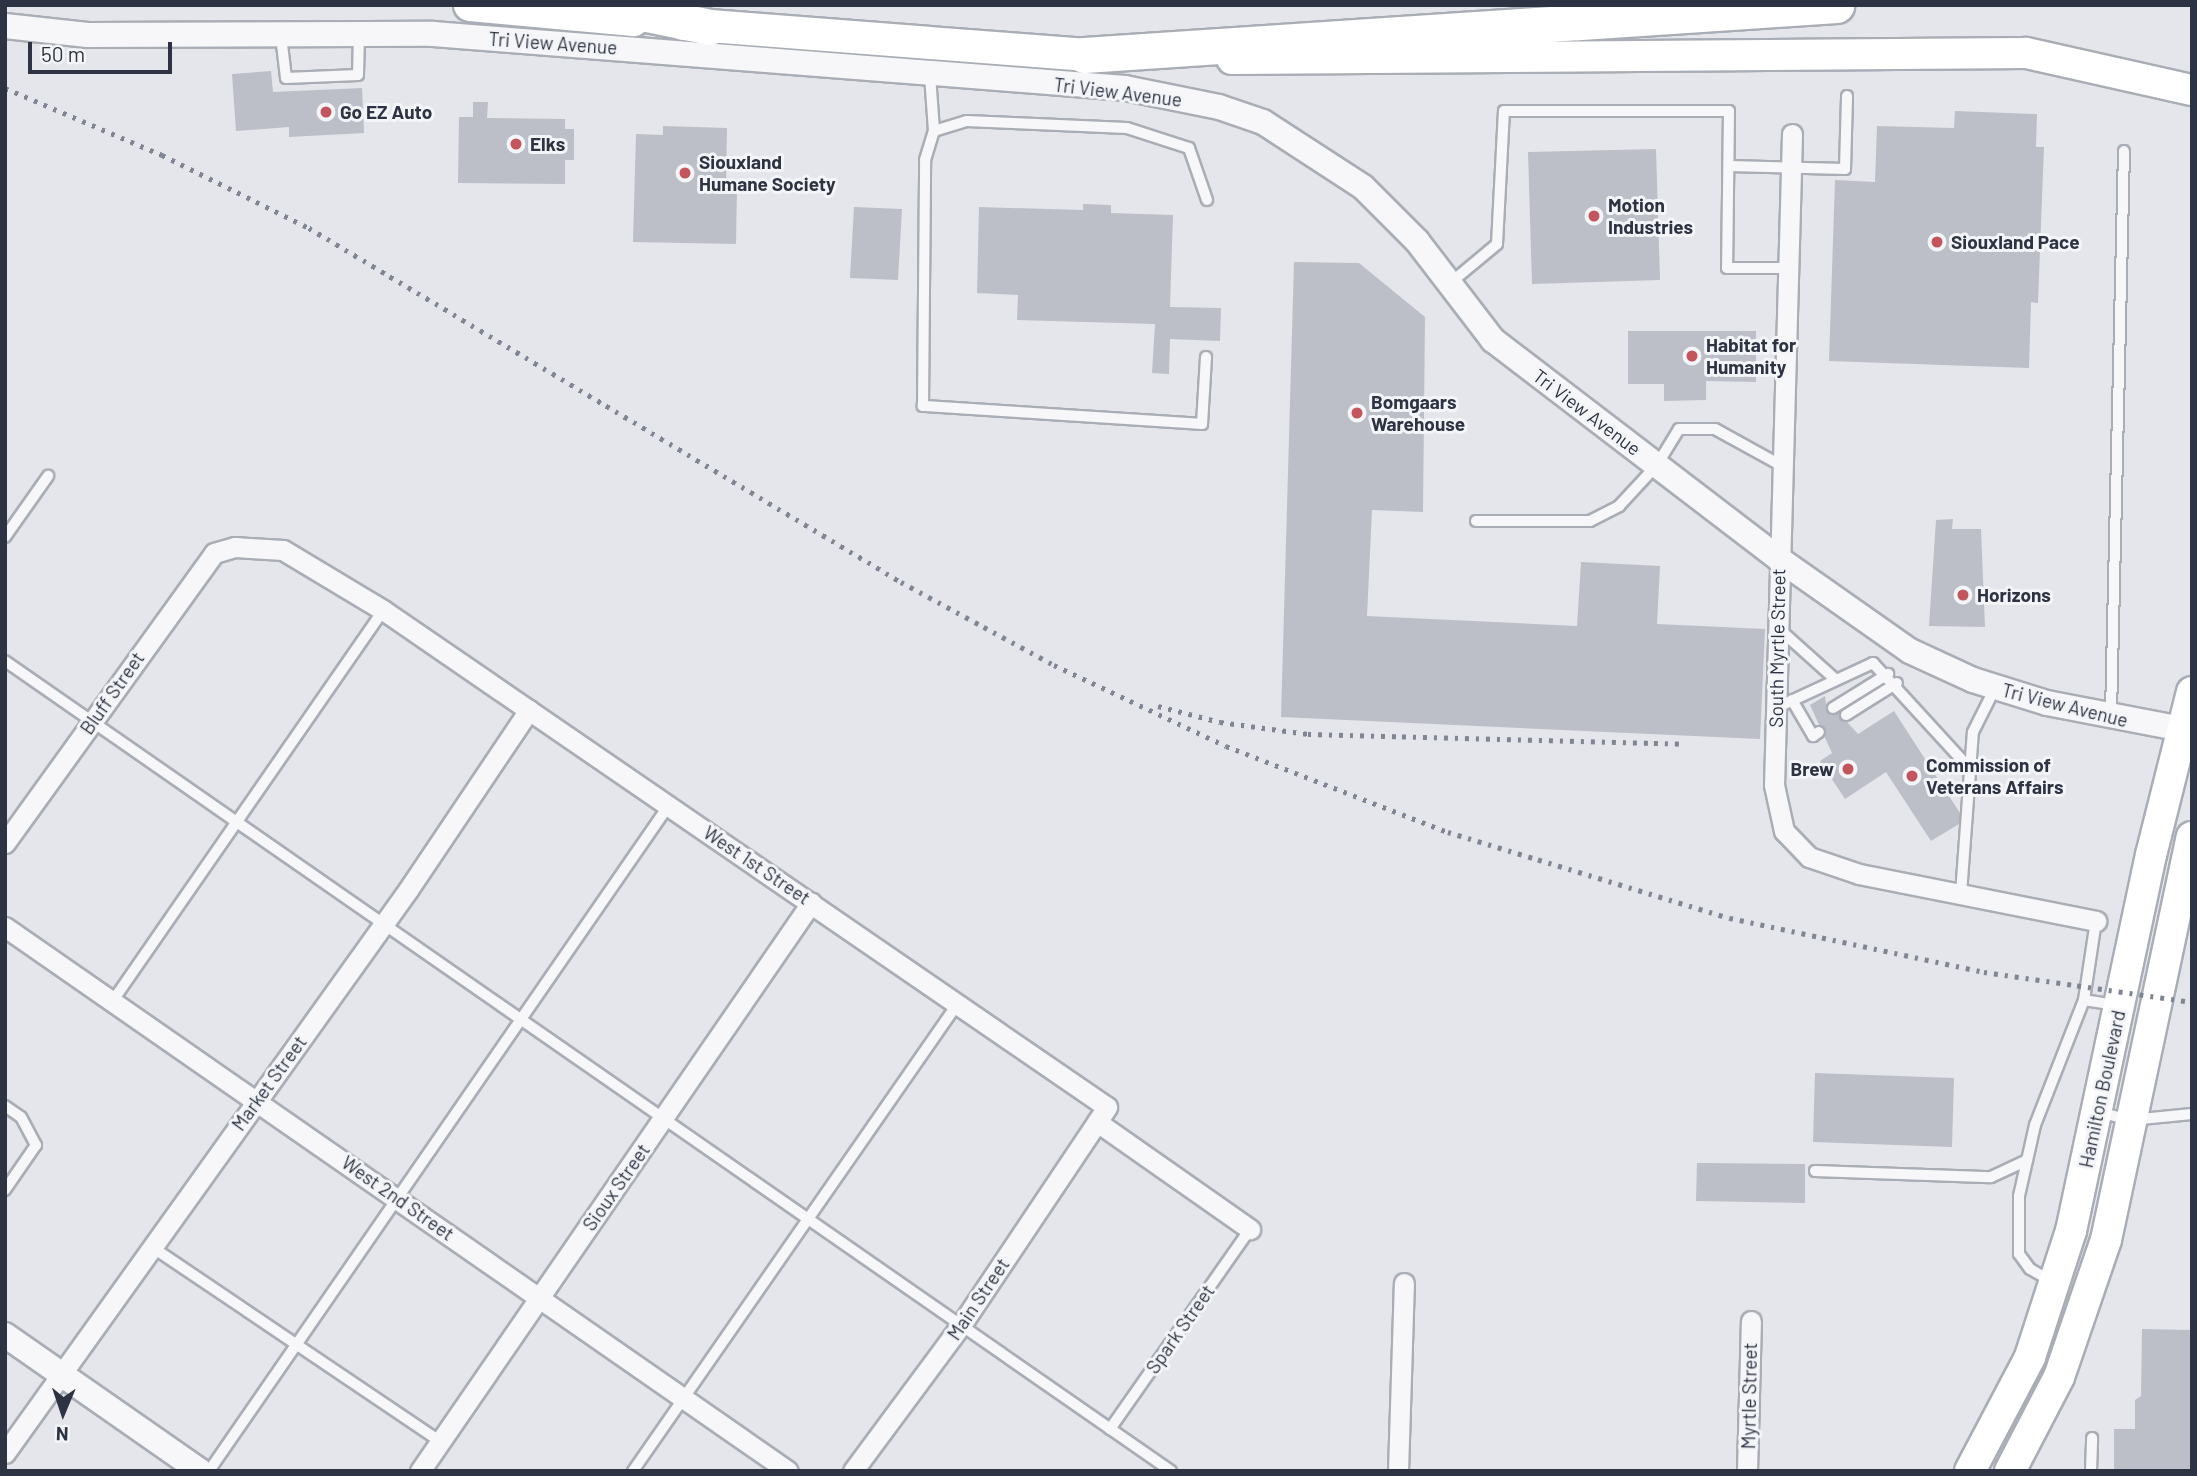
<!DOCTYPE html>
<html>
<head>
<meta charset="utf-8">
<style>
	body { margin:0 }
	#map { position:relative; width:2197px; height:1476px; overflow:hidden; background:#e4e6eb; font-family:Barlow,sans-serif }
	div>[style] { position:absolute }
	.building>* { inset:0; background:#bcbfc7 }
	.roads { filter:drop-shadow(2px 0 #a9adb5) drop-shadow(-2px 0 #a9adb5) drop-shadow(0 2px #a9adb5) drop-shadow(0 -2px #a9adb5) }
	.service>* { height:10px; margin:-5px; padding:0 5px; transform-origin:5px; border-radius:5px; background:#f7f7f9 }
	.minor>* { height:19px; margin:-9.5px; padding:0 9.5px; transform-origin:9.5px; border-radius:9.5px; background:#f7f7f9 }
	.tertiary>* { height:24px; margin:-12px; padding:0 12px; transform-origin:12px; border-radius:12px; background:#f7f7f9 }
	.primary>* { height:30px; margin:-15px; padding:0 15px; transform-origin:15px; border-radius:15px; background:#fff }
	.trunk>* { height:32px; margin:-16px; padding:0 16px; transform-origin:16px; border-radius:16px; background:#fff }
	.motorway>* { height:35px; margin:-17.5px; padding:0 17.5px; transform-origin:17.5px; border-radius:17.5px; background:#fff }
	.rail>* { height:5px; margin-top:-2.5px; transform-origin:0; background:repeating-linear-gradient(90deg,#7f8593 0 3.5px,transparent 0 10.5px) }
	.dots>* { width:19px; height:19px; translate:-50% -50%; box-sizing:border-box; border:4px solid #f4f5f8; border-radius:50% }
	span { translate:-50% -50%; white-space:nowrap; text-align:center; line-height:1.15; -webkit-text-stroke:6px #f4f5f8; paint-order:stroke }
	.street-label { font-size:19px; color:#2d3342 }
	.poi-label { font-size:19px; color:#2d3342; font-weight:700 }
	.left { translate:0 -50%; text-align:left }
	.right { translate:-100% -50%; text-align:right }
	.frame { position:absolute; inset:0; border:7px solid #2d3342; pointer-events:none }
	.north { position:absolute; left:28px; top:1378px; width:70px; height:70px; -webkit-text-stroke:5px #f4f5f8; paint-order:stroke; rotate:182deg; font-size:19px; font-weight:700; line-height:28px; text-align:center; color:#2d3342 }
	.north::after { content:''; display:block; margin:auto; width:24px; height:32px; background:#2d3342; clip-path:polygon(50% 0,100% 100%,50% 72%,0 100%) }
	.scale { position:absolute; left:28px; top:42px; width:144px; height:32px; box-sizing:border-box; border:4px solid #2d3342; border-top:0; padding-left:9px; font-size:21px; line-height:24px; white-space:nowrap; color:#2d3342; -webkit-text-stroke:5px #f4f5f8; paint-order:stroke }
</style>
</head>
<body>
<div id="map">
	<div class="building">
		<div style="clip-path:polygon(271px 71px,273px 92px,362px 88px,364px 133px,289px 137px,289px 127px,236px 131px,232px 74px)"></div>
		<div style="clip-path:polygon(473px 102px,488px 102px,487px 118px,565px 119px,565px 129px,574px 129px,574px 160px,565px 160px,565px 184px,458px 183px,459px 117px,473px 117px)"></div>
		<div style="clip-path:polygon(1955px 111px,2037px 114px,2036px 147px,2044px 147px,2038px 303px,2031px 302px,2029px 368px,1829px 361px,1835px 180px,1875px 182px,1877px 126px,1954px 128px)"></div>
		<div style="clip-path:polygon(663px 126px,727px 128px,726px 188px,737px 188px,736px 244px,633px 242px,636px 134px,663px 135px)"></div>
		<div style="clip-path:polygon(1656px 149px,1660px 280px,1532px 284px,1528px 152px)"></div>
		<div style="clip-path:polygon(1083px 204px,1111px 205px,1111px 213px,1173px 215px,1170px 307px,1221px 308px,1220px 341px,1170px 339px,1169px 374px,1152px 373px,1155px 324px,1017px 320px,1018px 295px,977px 293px,979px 207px,1083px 210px)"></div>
		<div style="clip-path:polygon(854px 207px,902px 209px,898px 280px,850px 278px)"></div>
		<div style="clip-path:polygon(1294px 262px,1359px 263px,1425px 317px,1423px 512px,1372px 510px,1367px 616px,1577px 626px,1581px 562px,1660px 566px,1657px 624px,1765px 629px,1760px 739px,1281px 717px)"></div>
		<div style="clip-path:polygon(1628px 331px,1756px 331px,1756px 382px,1706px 381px,1706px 400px,1664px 401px,1664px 384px,1628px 384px)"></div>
		<div style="clip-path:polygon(1953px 519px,1952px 529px,1981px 529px,1985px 627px,1929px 626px,1936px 520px)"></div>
		<div style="clip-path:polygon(1825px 696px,1827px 712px,1839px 713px,1858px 734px,1894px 711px,1960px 813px,1959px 824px,1931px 841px,1886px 772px,1845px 799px,1820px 761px,1832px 753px,1810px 705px)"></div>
		<div style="clip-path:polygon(1815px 1073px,1954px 1078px,1952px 1147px,1813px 1142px)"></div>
		<div style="clip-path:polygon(1697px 1163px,1805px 1164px,1805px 1203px,1696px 1201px)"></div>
		<div style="clip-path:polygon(2142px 1329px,2192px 1330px,2192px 1471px,2114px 1471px,2114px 1429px,2135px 1429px,2135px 1400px,2141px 1396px)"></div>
	</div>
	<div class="roads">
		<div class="service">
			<div style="left:281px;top:36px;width:42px;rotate:83.2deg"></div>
			<div style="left:286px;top:78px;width:72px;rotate:-2.4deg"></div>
			<div style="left:358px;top:75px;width:41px;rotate:-88.6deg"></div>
			<div style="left:930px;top:75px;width:56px;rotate:85.9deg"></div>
			<div style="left:1729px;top:166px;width:116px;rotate:1.5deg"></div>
			<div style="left:1845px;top:169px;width:73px;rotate:-88.4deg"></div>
			<div style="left:1449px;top:284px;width:62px;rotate:-39.8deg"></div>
			<div style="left:1497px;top:244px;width:133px;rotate:-87deg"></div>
			<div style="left:1504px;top:111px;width:225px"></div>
			<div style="left:1729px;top:111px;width:157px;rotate:90.7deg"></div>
			<div style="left:1727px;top:268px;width:61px"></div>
			<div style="left:1206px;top:357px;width:67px;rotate:93.4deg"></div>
			<div style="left:1202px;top:424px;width:280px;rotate:-176.3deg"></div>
			<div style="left:923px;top:406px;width:246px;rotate:-89.5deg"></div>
			<div style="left:925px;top:160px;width:30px;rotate:-73deg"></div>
			<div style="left:934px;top:131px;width:34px;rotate:-17deg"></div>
			<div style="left:967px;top:121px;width:160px;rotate:2.5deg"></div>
			<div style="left:1127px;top:128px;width:65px;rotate:17.9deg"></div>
			<div style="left:1189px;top:148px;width:55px;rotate:70.9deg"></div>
			<div style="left:1476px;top:521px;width:114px"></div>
			<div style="left:1590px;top:521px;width:33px;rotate:-27deg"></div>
			<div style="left:1619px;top:506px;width:56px;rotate:-47.2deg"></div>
			<div style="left:1657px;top:465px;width:42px;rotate:-58.6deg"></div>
			<div style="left:1679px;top:429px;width:36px"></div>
			<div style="left:1715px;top:429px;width:77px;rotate:28.9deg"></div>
			<div style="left:5px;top:537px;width:75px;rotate:-54.8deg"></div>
			<div style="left:1778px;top:628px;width:76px;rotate:41.8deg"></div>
			<div style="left:5px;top:661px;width:1420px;rotate:34.79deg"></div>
			<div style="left:1792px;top:700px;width:42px;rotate:59.7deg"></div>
			<div style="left:1813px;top:736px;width:7px;rotate:-34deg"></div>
			<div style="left:1776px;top:708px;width:107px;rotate:-24.9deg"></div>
			<div style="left:1873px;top:663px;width:144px;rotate:47.5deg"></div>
			<div style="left:1833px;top:708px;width:65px;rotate:-31.7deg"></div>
			<div style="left:2111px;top:714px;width:563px;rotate:-88.68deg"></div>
			<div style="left:1846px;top:715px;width:60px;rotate:-32.1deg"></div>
			<div style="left:1961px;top:894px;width:162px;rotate:-85.8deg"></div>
			<div style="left:1973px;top:732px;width:49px;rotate:-63.4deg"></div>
			<div style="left:2084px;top:1000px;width:31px;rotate:9deg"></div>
			<div style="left:112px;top:1002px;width:477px;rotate:-55.3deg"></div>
			<div style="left:5px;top:1106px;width:19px;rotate:35deg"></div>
			<div style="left:21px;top:1117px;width:32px;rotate:62deg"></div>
			<div style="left:36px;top:1145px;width:55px;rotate:124.6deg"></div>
			<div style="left:2098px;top:1112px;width:34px;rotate:14deg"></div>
			<div style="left:2131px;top:1120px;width:61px;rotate:-5.6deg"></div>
			<div style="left:1815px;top:1171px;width:176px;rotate:2deg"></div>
			<div style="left:1991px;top:1177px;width:40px;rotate:-25deg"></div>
			<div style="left:152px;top:1247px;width:347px;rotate:34deg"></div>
			<div style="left:2051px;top:1281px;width:24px;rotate:-150deg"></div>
			<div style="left:2030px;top:1269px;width:19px;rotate:-126deg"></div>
			<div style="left:2019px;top:1254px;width:58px;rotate:-90deg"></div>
			<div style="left:2019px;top:1196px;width:73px;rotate:-77.3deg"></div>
			<div style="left:2035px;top:1125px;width:134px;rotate:-68.6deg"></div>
			<div style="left:2084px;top:1000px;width:80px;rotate:-81.4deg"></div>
			<div style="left:1110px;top:1429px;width:244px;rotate:-55deg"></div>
			<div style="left:209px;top:1471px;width:809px;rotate:-55.37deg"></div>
			<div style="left:633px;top:1471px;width:570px;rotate:-55.22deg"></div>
			<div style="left:2091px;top:1471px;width:33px;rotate:-88deg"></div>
		</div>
		<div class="minor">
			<div style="left:1792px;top:134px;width:651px;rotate:91.58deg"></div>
			<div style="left:1774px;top:785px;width:47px;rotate:77.7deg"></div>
			<div style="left:1784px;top:831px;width:36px;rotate:46deg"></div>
			<div style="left:1809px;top:857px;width:53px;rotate:18.8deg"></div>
			<div style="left:1859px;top:874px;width:242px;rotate:11.2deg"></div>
			<div style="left:5px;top:843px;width:357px;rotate:-54.2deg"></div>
			<div style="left:214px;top:553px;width:22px;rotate:-16deg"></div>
			<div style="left:235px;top:547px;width:48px;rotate:3.6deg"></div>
			<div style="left:283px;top:550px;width:117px;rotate:31deg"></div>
			<div style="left:383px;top:610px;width:878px;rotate:34.47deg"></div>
			<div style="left:1107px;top:1107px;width:262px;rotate:123.8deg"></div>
			<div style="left:961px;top:1325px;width:182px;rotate:126.5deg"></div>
			<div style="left:5px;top:927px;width:953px;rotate:34.79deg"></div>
			<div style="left:1097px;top:1122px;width:187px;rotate:35deg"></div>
			<div style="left:5px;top:1453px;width:692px;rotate:-54.4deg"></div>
			<div style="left:408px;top:890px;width:217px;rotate:-56.1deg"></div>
			<div style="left:420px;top:1471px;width:690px;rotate:-55.46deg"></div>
			<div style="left:1398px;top:1471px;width:188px;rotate:-88.2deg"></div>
			<div style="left:1747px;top:1471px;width:150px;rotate:-88.5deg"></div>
		</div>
		<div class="tertiary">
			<div style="left:5px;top:26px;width:83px;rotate:6.2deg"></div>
			<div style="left:88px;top:35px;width:345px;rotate:-0.2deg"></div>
			<div style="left:433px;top:34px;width:694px;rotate:4.46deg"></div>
			<div style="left:1125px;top:88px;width:96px;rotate:11.4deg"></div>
			<div style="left:1219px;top:107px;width:46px;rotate:18.8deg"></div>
			<div style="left:1263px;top:122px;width:119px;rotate:33deg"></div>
			<div style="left:1363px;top:187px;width:76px;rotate:45deg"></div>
			<div style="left:1417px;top:241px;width:125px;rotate:52.5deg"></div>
			<div style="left:1493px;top:340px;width:360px;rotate:37.4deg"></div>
			<div style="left:1779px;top:559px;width:160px;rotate:35.1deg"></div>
			<div style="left:1910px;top:651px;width:69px;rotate:24.7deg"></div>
			<div style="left:1973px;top:680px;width:77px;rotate:17.3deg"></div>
			<div style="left:2047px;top:703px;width:148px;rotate:10.9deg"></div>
			<div style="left:5px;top:1335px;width:238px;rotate:34.9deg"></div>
		</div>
		<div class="primary">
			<div style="left:1232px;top:59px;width:794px;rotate:-0.43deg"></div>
			<div style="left:2026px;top:53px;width:170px;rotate:12.6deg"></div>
			<div style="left:1970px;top:1471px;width:129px;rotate:-62.2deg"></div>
			<div style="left:2030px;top:1357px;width:133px;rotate:-72deg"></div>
			<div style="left:2071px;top:1231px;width:384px;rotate:-78deg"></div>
			<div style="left:2151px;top:855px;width:168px;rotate:-75.9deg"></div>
			<div style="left:2010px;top:1471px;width:106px;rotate:-62.5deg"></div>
			<div style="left:2059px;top:1377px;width:145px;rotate:-71.1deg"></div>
			<div style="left:2106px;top:1240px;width:412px;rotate:-78deg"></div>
		</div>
		<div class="trunk">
			<div style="left:470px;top:5px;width:164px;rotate:5.3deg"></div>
			<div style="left:684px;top:24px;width:401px;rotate:4.4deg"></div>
		</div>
		<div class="motorway">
			<div style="left:603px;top:5px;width:109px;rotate:11.6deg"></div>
			<div style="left:1084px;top:55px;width:754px;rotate:-3.8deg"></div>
		</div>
	</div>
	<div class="rail">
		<div style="left:5px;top:88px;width:171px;rotate:23.1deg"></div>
		<div style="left:162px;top:155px;width:164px;rotate:26.4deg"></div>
		<div style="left:309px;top:228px;width:690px;rotate:30.88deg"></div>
		<div style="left:901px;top:582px;width:174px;rotate:28.5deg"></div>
		<div style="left:1054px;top:665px;width:190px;rotate:25.2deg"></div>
		<div style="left:1226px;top:746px;width:238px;rotate:21.2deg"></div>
		<div style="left:1448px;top:832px;width:295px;rotate:17deg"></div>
		<div style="left:1730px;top:918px;width:260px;rotate:12deg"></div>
		<div style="left:1984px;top:972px;width:210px;rotate:8.2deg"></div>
		<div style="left:1158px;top:706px;width:64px;rotate:14.5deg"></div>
		<div style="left:1220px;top:722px;width:89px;rotate:7.8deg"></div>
		<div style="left:1308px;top:734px;width:376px;rotate:1.5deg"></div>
	</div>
	<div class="dots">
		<div style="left:326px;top:112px;background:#c3555c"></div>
		<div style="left:516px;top:144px;background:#c3555c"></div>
		<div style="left:685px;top:173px;background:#c3555c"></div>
		<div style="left:1594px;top:216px;background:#c3555c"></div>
		<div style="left:1937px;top:242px;background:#c3555c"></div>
		<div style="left:1692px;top:356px;background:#c3555c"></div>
		<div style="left:1357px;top:413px;background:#c3555c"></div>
		<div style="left:1963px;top:595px;background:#c3555c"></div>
		<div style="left:1848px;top:769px;background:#c3555c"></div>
		<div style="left:1912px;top:776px;background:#c3555c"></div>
	</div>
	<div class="street-label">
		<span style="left:553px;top:43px;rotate:4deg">Tri View Avenue</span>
		<span style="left:1118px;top:92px;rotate:7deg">Tri View Avenue</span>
		<span style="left:1587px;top:412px;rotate:37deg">Tri View Avenue</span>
		<span style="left:1777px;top:648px;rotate:-89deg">South Myrtle Street</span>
		<span style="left:112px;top:693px;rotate:-55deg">Bluff Street</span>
		<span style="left:2065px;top:705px;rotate:14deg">Tri View Avenue</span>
		<span style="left:757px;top:865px;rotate:34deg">West 1st Street</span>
		<span style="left:269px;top:1083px;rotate:-54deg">Market Street</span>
		<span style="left:2102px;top:1089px;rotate:-78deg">Hamilton Boulevard</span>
		<span style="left:616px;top:1187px;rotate:-55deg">Sioux Street</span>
		<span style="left:398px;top:1198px;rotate:35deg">West 2nd Street</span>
		<span style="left:978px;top:1299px;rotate:-56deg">Main Street</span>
		<span style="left:1180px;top:1329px;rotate:-55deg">Spark Street</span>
		<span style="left:1749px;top:1396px;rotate:-89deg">Myrtle Street</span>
	</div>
	<div class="poi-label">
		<span class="left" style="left:340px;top:112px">Go EZ Auto</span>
		<span class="left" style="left:530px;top:144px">Elks</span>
		<span class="left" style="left:699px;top:173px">Siouxland<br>Humane Society</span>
		<span class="left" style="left:1608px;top:216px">Motion<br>Industries</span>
		<span class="left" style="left:1951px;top:242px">Siouxland Pace</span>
		<span class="left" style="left:1706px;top:356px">Habitat for<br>Humanity</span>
		<span class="left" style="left:1371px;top:413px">Bomgaars<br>Warehouse</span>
		<span class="left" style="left:1977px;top:595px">Horizons</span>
		<span class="left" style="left:1926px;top:776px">Commission of<br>Veterans Affairs</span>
		<span class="right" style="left:1834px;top:769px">Brew</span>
	</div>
	<div class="frame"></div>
	<div class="north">N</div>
	<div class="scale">50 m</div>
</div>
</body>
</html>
